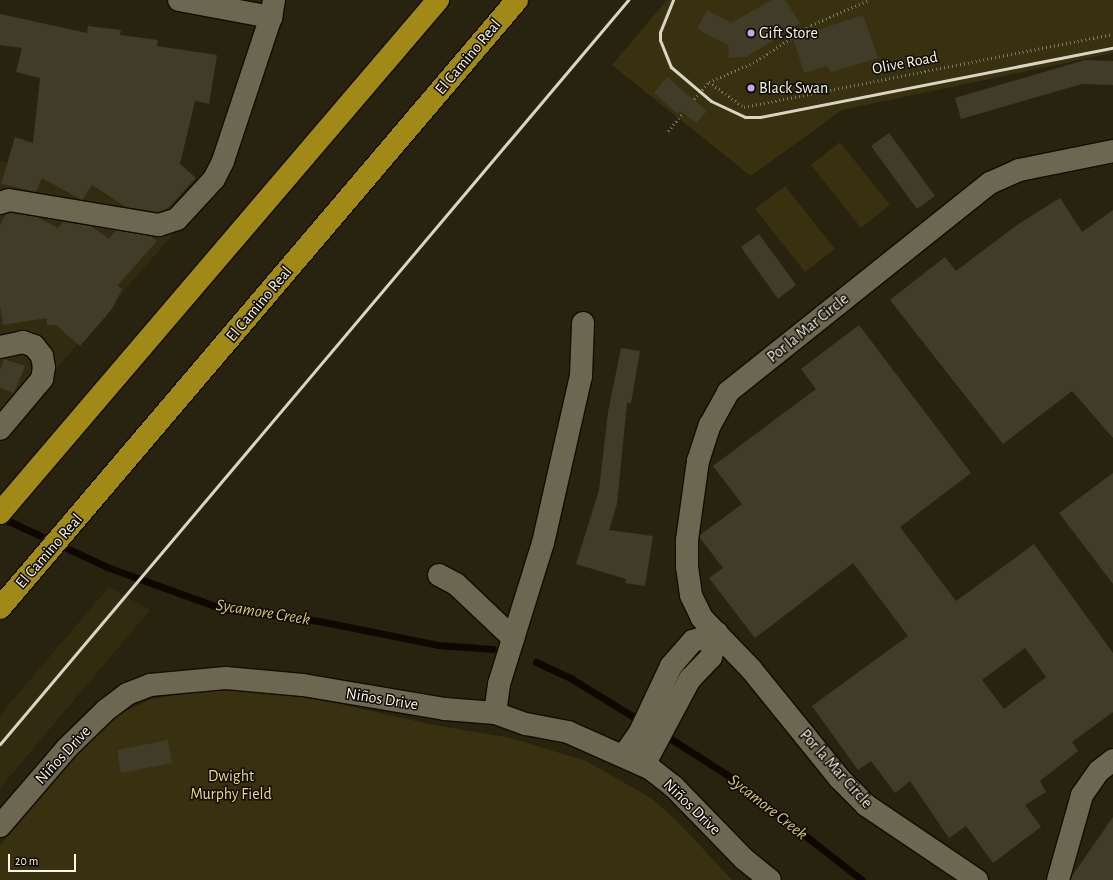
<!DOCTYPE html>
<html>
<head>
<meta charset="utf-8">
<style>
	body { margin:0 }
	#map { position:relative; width:1113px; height:880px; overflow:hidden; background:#28230f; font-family:"Alegreya Sans",sans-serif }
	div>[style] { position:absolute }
	.built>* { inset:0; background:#322b10 }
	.green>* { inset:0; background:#38300e }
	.stream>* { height:7px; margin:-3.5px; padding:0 3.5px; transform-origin:3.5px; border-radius:3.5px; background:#0e0700 }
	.building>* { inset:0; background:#413c28 }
	.path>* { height:2.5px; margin-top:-1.25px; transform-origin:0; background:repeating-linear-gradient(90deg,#7f7b6a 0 1px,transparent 0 4px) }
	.roads { filter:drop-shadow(1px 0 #100c00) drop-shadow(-1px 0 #100c00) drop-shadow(0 1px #100c00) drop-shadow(0 -1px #100c00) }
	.minor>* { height:22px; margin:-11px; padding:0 11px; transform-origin:11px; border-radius:11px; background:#6c6751 }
	.highway>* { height:22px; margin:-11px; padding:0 11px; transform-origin:11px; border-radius:11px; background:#a18918 }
	.rail>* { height:3px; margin:-1.5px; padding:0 1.5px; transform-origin:1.5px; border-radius:1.5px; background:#d8d5c7 }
	.dots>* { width:11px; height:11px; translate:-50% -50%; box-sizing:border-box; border:2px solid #0e0c05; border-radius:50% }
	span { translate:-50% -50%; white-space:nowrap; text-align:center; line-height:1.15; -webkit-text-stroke:3px #0e0c05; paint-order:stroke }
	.poi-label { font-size:16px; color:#f8f5e9 }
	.left { translate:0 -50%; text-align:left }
	.street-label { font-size:16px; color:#f8f5e9 }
	.park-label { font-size:16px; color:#eed986 }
	.water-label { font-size:17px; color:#dbc674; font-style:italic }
	.scale { position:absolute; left:8px; top:854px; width:68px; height:18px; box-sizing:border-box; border:2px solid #f8f5e9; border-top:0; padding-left:5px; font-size:12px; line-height:14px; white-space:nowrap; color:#f8f5e9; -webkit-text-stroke:3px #0e0c05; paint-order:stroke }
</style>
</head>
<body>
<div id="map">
	<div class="built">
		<div style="clip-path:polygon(0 161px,204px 199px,0 433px)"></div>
		<div style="clip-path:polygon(109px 587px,150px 610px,0 788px,0 715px)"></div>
	</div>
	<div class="green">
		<div style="clip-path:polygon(667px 0,1113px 0,1113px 53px,842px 110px,751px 176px,612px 65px)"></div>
		<div style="clip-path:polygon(840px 142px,890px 205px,861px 228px,811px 165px)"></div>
		<div style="clip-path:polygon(785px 186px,835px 249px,805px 272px,755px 209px)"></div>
		<div style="clip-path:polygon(226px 690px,283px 694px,340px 704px,434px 725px,511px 738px,586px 761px,651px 798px,677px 821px,732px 880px,0 880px,0 845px,95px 734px,111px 718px,149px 700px,192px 692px)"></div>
	</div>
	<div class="stream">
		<div style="left:0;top:517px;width:118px;rotate:25deg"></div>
		<div style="left:107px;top:567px;width:123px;rotate:19.9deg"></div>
		<div style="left:223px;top:609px;width:97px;rotate:7.1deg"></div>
		<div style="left:319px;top:621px;width:121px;rotate:11.4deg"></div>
		<div style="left:438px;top:645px;width:55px;rotate:4.2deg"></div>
		<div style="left:536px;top:662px;width:40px;rotate:25deg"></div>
		<div style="left:572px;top:679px;width:73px;rotate:31.5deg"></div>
		<div style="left:671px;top:739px;width:65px;rotate:32.5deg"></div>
		<div style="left:726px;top:774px;width:172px;rotate:37.9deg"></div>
	</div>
	<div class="building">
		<div style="clip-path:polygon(772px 0,785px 0,800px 23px,747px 57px,729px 58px,728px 45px,697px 29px,707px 10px,731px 23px)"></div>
		<div style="clip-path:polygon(0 14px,87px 33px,88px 26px,121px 30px,120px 35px,158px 40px,157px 46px,217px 55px,209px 104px,195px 101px,180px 164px,196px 178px,167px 209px,158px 212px,126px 207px,92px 185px,82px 200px,42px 178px,36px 192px,1px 184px,15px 137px,33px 143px,40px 78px,16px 72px,22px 48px,0 45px)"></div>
		<div style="clip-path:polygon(863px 15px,878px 58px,831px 72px,827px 66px,804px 73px,793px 38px)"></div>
		<div style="clip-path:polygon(1085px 60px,1113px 61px,1113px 85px,1082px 84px,961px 119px,955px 98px)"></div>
		<div style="clip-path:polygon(667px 77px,707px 111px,696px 123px,680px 111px,678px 114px,654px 93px)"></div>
		<div style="clip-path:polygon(889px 133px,935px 196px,917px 209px,871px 146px)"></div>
		<div style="clip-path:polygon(1060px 198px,1082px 232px,1113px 210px,1113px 438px,1072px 391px,1003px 444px,890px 300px,945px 257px,956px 271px,1017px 225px)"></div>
		<div style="clip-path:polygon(10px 213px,37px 217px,58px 228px,63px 222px,91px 226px,109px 239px,116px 230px,151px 236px,157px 241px,117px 286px,122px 289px,112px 309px,80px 346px,56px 325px,47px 325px,47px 318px,3px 325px,0 306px,0 225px,6px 214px)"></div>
		<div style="clip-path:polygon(759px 234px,796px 285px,778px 299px,741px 247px)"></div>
		<div style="clip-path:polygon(evenodd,859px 325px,971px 473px,900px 527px,956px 601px,1034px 544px,1113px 653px,1113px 712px,1072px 742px,1078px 751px,1040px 781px,1046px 792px,1025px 805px,1041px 827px,993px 863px,966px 826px,949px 838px,910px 781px,895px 793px,871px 761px,858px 770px,812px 706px,908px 636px,853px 563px,755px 638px,709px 578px,723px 568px,700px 538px,700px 535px,742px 504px,713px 466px,816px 389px,801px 369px,859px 325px,1025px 648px,1046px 677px,1004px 709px,982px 680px,1025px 648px)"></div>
		<div style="clip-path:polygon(621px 348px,640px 351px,631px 403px,627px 403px,617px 504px,609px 530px,653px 536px,645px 586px,625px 583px,626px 579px,576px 564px,599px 490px,608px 412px)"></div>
		<div style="clip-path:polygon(4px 359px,25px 366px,14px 393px,0 388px,0 370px)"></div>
		<div style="clip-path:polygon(1113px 473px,1113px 584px,1059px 513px)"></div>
		<div style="clip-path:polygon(168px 740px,172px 763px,121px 773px,117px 750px)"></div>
		<div style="clip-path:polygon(1113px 817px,1113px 880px,1071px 880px,1072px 876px)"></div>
	</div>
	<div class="path">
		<div style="left:709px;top:82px;width:43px;rotate:35.5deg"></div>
		<div style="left:744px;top:107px;width:376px;rotate:-11.2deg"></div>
		<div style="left:694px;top:99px;width:23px;rotate:-49deg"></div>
		<div style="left:709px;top:82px;width:48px;rotate:-23.4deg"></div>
		<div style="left:753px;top:63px;width:69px;rotate:-33.2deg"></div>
		<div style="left:811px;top:25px;width:63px;rotate:-23.3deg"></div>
		<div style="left:668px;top:131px;width:23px;rotate:-50deg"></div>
	</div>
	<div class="roads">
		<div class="minor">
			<div style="left:179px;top:0;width:94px;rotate:10.5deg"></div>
			<div style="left:0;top:203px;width:9px;rotate:-18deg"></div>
			<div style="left:9px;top:200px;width:152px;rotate:9.5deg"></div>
			<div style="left:159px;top:225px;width:19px;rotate:-18deg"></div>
			<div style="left:177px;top:219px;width:54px;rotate:-47.2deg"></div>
			<div style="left:214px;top:179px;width:20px;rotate:-63deg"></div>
			<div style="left:223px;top:161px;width:152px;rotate:-71.6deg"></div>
			<div style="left:271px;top:17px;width:17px;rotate:-80deg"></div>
			<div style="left:0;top:347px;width:24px;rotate:-12deg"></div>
			<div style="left:23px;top:342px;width:12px;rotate:20deg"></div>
			<div style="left:34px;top:346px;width:13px;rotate:51deg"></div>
			<div style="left:42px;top:356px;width:11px;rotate:80deg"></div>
			<div style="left:44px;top:367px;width:12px;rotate:99deg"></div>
			<div style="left:42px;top:379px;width:65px;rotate:130deg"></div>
			<div style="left:439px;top:575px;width:19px;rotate:28deg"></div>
			<div style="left:456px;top:584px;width:79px;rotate:43.5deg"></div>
			<div style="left:495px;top:713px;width:29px;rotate:-82deg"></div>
			<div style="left:499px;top:684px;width:148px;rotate:-72.7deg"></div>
			<div style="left:543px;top:543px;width:171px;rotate:-77.2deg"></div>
			<div style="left:581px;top:376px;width:53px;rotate:-87.8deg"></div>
			<div style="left:624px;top:755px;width:28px;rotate:-55deg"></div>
			<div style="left:640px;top:732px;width:73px;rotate:-64.8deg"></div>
			<div style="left:671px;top:666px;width:33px;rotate:-49deg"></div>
			<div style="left:693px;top:641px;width:25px;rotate:-18deg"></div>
			<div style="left:644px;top:765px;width:98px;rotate:-61.9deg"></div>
			<div style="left:690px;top:679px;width:30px;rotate:-46deg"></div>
			<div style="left:711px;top:657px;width:25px;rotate:-76deg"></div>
			<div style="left:0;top:826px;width:103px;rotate:-49.3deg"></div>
			<div style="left:67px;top:748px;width:54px;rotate:-44.3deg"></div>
			<div style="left:106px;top:710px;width:26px;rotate:-37deg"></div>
			<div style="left:127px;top:694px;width:25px;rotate:-21deg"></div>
			<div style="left:150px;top:685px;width:76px;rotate:-5.3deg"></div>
			<div style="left:226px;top:678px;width:77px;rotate:5.2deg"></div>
			<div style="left:303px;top:685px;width:144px;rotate:9.6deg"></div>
			<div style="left:445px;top:709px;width:50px;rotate:4.6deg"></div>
			<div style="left:495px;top:713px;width:33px;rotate:20deg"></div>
			<div style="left:526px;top:724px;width:43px;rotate:10.8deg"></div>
			<div style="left:568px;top:732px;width:91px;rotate:24deg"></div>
			<div style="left:651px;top:769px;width:28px;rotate:38deg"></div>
			<div style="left:673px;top:786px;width:102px;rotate:45.8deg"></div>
			<div style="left:744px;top:859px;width:33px;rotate:39deg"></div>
			<div style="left:977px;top:880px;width:134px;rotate:-146deg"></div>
			<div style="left:866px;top:805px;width:37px;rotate:-135deg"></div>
			<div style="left:840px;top:779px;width:141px;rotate:-129deg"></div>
			<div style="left:751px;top:669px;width:71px;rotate:-133.9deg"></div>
			<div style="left:702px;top:618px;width:25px;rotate:-116deg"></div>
			<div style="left:691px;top:595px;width:28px;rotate:-98deg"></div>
			<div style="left:687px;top:567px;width:27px;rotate:-90deg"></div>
			<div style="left:687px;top:540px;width:80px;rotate:-82.1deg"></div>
			<div style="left:698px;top:461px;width:38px;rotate:-72deg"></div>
			<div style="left:710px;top:425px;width:38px;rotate:-61deg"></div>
			<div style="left:728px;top:392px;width:335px;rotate:-38.6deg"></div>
			<div style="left:990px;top:183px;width:32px;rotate:-24deg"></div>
			<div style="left:1019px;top:170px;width:96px;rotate:-11.4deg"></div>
			<div style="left:1058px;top:880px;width:88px;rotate:-74.2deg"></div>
			<div style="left:1082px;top:795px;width:29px;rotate:-55deg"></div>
			<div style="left:1099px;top:771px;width:18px;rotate:-38deg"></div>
		</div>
		<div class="highway">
			<div style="left:0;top:513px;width:675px;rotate:-49.51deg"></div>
			<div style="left:0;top:608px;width:798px;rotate:-49.62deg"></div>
		</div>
	</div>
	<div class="rail">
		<div style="left:673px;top:0;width:35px;rotate:112deg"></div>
		<div style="left:660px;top:32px;width:8px;rotate:90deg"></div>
		<div style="left:660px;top:40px;width:29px;rotate:68deg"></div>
		<div style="left:671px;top:67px;width:52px;rotate:40.4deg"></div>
		<div style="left:711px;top:101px;width:38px;rotate:25deg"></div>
		<div style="left:745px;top:117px;width:15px"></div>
		<div style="left:760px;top:117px;width:360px;rotate:-11.1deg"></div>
		<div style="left:0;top:744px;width:974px;rotate:-49.83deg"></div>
	</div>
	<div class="dots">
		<div style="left:751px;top:33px;background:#c8a6ef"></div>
		<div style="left:751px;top:88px;background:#c8a6ef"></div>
	</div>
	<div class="poi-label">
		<span class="left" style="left:759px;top:33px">Gift Store</span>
		<span class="left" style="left:759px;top:88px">Black Swan</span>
	</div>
	<div class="street-label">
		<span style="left:468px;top:57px;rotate:-50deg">El Camino Real</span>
		<span style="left:905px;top:63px;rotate:-11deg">Olive Road</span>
		<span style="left:259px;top:304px;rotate:-50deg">El Camino Real</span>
		<span style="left:808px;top:328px;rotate:-39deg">Por la Mar Circle</span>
		<span style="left:49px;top:551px;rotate:-49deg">El Camino Real</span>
		<span style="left:382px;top:699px;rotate:9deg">Niños Drive</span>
		<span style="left:63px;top:755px;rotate:-47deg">Niños Drive</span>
		<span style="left:836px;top:769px;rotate:48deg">Por la Mar Circle</span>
		<span style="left:692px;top:807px;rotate:44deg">Niños Drive</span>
	</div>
	<div class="park-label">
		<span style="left:231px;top:785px">Dwight<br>Murphy Field</span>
	</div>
	<div class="water-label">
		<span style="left:263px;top:612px;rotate:9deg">Sycamore Creek</span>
		<span style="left:768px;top:807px;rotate:38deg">Sycamore Creek</span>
	</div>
	<div class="scale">20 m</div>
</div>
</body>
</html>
